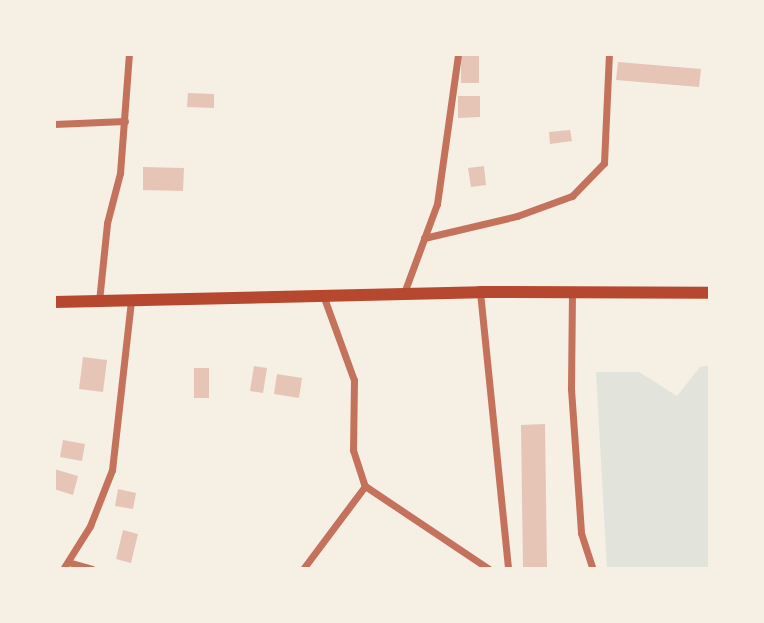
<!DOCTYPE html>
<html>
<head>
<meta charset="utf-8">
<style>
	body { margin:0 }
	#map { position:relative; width:764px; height:623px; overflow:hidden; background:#f6efe4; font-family:"IBM Plex Sans",sans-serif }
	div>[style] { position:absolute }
	.green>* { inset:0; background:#e2e4dc }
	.building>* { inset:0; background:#e6c5b7 }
	.minor>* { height:7px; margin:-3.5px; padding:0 3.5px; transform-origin:3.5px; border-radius:3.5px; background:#c5725c }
	.primary>* { height:12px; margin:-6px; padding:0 6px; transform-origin:6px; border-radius:6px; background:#b5482f }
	span { translate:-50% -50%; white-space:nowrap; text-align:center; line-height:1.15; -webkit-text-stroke:5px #f6efe4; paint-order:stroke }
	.frame { position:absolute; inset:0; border:56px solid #f6efe4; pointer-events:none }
</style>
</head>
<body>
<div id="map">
	<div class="green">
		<div style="clip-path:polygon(710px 365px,710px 569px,607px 569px,596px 372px,639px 372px,677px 396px,700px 367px)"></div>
	</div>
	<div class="building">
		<div style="clip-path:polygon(461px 54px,479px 54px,479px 83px,461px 83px)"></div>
		<div style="clip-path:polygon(618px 62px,701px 69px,699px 87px,616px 80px)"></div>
		<div style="clip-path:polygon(188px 93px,214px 94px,214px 108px,187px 107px)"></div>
		<div style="clip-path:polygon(458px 96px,480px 96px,480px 117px,458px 118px)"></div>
		<div style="clip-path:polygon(570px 130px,572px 141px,550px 144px,549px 132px)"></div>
		<div style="clip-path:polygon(484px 166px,486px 185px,471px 187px,468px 168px)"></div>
		<div style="clip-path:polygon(143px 167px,184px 168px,183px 191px,143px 190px)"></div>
		<div style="clip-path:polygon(83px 357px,107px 360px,103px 392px,79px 389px)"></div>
		<div style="clip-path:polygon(254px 366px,267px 368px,263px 393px,250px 391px)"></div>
		<div style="clip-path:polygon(194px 368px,209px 368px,209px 398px,194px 398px)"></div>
		<div style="clip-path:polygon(277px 374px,302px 378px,299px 398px,274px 394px)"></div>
		<div style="clip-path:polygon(545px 424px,547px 569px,523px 569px,521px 425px)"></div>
		<div style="clip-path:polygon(63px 440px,85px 444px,82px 461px,60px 457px)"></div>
		<div style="clip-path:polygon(54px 469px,78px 476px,73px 495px,54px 489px)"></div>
		<div style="clip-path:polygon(118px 489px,136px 493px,133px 509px,115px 506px)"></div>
		<div style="clip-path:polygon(123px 530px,138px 534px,131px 563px,116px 559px)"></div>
	</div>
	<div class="minor">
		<div style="left:54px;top:124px;width:71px;rotate:-2.4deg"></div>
		<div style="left:424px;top:238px;width:96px;rotate:-13.3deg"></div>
		<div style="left:517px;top:216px;width:59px;rotate:-20deg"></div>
		<div style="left:572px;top:196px;width:46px;rotate:-45.9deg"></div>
		<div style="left:604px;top:163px;width:109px;rotate:-87.4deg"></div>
		<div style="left:480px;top:292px;width:278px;rotate:84.2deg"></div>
		<div style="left:572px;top:292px;width:97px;rotate:90.6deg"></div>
		<div style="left:571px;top:389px;width:144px;rotate:86deg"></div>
		<div style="left:581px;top:533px;width:38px;rotate:72deg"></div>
		<div style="left:404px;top:293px;width:95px;rotate:-69.7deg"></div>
		<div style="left:437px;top:204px;width:151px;rotate:-82deg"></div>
		<div style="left:323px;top:295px;width:90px;rotate:70deg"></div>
		<div style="left:354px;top:380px;width:70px;rotate:90.8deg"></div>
		<div style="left:353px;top:450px;width:38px;rotate:72deg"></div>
		<div style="left:365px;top:486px;width:149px;rotate:33.8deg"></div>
		<div style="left:99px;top:301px;width:78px;rotate:-84.1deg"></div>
		<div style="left:107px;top:223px;width:52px;rotate:-75.4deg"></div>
		<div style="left:120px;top:173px;width:119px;rotate:-85.7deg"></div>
		<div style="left:68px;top:562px;width:25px;rotate:16deg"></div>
		<div style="left:63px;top:569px;width:51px;rotate:-57.9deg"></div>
		<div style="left:90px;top:526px;width:60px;rotate:-68.6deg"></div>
		<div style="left:112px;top:470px;width:170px;rotate:-83.6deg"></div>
		<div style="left:303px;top:569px;width:104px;rotate:-53.2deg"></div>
	</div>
	<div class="primary">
		<div style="left:54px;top:302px;width:426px;rotate:-1.3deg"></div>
		<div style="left:480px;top:292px;width:230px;rotate:0.2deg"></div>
	</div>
	<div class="frame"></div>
</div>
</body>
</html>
